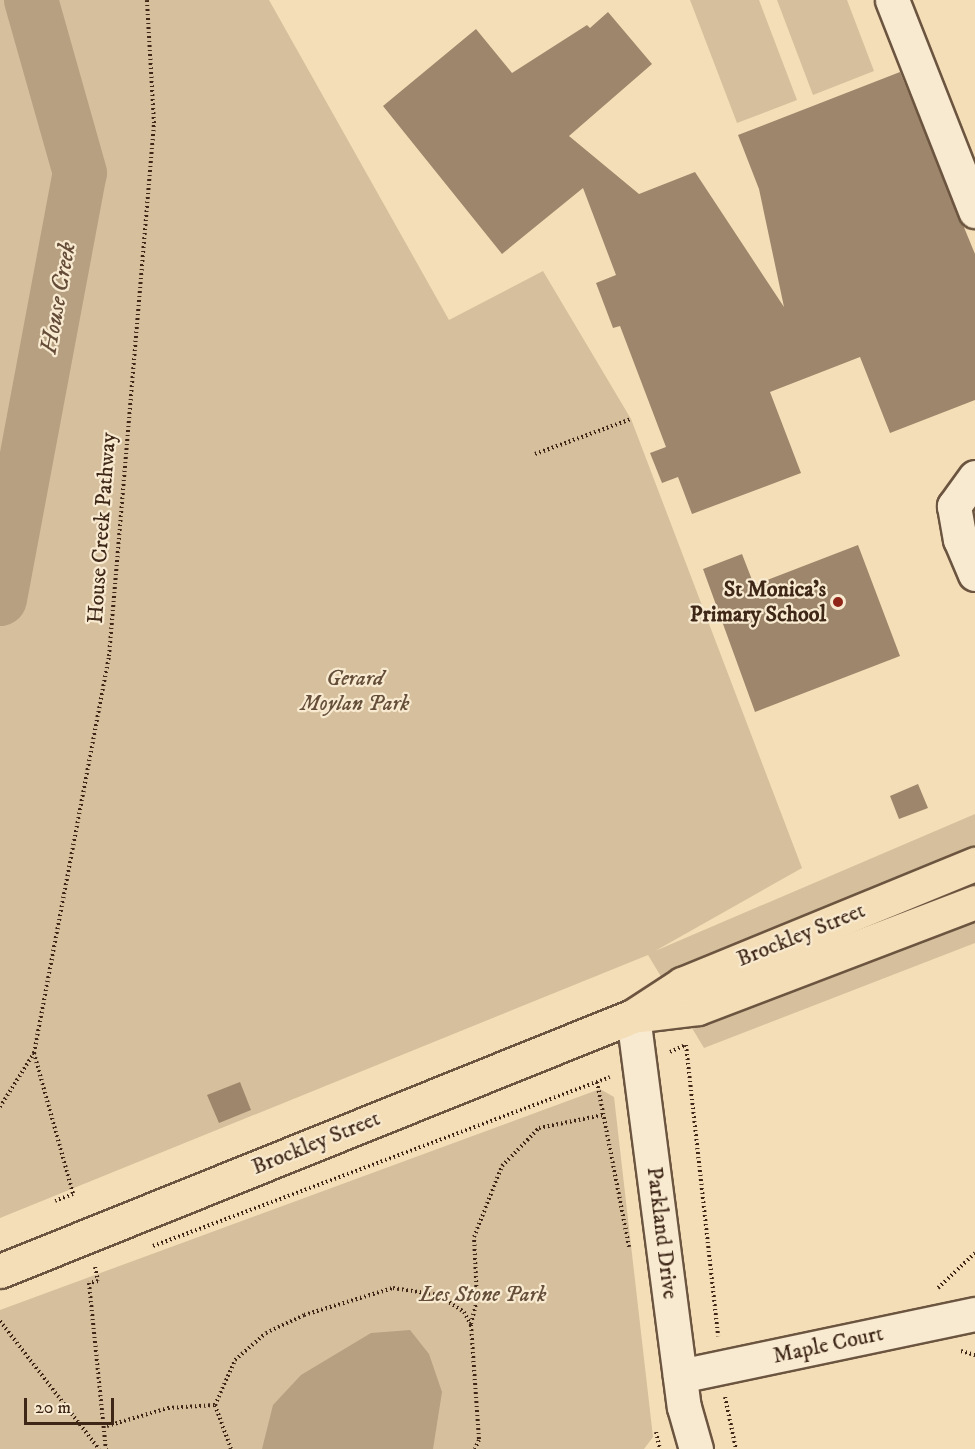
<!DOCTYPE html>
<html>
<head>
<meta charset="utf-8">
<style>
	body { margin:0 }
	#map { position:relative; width:975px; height:1449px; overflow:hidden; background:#f4deb7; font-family:"IM FELL DW Pica",serif }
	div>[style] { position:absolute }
	.green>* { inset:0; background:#d5bf9c }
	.water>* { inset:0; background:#b6a081 }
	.river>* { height:54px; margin:-27px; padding:0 27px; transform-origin:27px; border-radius:27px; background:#b6a081 }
	.building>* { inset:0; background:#9d866b }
	.path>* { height:4px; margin-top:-2px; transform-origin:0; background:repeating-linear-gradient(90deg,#3f2718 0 1.5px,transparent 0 4.5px) }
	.roads { filter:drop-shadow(2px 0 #6c5540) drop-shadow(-2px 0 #6c5540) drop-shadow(0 2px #6c5540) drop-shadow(0 -2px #6c5540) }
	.minor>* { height:33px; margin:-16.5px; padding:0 16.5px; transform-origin:16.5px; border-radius:16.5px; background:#f8ead0 }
	.major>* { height:33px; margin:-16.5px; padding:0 16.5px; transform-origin:16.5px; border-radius:16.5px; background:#f4deb7 }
	.dots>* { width:16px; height:16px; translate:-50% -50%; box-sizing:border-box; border:3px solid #f8ead0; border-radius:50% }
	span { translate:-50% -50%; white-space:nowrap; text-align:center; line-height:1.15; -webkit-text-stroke:4.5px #f8ead0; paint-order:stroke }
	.street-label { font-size:22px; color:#3f2718 }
	.poi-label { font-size:22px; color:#3f2718; font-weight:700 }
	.right { translate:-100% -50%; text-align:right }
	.park-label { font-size:22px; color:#644d39; font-style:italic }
	.water-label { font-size:24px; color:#634b38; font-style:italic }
	.scale { position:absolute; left:24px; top:1398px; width:90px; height:27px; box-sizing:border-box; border:3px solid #3f2718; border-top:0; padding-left:8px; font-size:18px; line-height:21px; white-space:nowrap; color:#3f2718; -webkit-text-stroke:4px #f8ead0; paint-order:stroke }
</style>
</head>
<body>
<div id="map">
	<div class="green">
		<div style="clip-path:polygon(0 0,269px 0,449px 320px,543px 271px,631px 419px,802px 868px,655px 951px,975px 814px,975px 943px,704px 1048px,648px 955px,0 1218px)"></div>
		<div style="clip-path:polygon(690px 0,759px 0,797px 100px,737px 123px)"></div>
		<div style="clip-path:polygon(777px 0,847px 0,874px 71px,813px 95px)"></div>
		<div style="clip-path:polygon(600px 1089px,614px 1097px,653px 1437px,644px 1449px,0 1449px,0 1310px)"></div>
	</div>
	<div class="water">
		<div style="clip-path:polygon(410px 1330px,429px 1354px,442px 1392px,433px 1449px,262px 1449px,273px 1405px,301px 1375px,371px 1333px)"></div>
	</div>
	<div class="river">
		<div style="left:0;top:599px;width:433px;rotate:-79.4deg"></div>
		<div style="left:80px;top:173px;width:180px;rotate:-105.8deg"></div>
	</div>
	<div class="building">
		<div style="clip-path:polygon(608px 12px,652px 64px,569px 136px,639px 194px,695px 172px,784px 307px,759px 189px,738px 135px,900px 72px,975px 254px,975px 400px,890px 433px,860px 357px,770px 392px,801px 473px,692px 514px,678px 477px,662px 483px,650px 453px,666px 447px,620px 326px,613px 328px,596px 283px,616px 275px,583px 188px,502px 254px,383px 106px,476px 29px,512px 73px,587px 25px,590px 28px)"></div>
		<div style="clip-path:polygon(858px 545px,900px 656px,755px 712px,703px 569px,742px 554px,754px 585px)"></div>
		<div style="clip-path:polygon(918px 784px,928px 808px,899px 819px,890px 796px)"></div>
		<div style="clip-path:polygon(240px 1082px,251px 1110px,219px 1123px,207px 1095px)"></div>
	</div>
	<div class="path">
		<div style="left:535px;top:454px;width:102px;rotate:-20deg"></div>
		<div style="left:670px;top:1052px;width:17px;rotate:-24deg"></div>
		<div style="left:686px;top:1045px;width:293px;rotate:83.7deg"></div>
		<div style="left:34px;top:1053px;width:146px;rotate:74.5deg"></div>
		<div style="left:73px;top:1194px;width:19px;rotate:159deg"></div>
		<div style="left:597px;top:1082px;width:168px;rotate:79deg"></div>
		<div style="left:0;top:1107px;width:64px;rotate:-57.8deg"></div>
		<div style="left:34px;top:1053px;width:404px;rotate:-79.3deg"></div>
		<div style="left:109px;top:656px;width:535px;rotate:-85.17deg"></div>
		<div style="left:154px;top:123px;width:123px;rotate:-93.3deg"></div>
		<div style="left:153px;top:1246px;width:487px;rotate:-20.3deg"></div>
		<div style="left:95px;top:1267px;width:14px;rotate:78deg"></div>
		<div style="left:98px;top:1281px;width:9px;rotate:167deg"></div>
		<div style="left:89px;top:1283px;width:167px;rotate:84.2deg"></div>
		<div style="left:938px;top:1288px;width:51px;rotate:-43.4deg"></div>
		<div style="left:0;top:1321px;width:162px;rotate:52.3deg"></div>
		<div style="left:471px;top:1324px;width:25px;rotate:-76deg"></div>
		<div style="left:477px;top:1300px;width:63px;rotate:-92.7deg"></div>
		<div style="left:474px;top:1237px;width:76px;rotate:-68.5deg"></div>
		<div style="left:502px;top:1166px;width:53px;rotate:-45.8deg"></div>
		<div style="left:539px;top:1128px;width:65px;rotate:-11.5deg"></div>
		<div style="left:961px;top:1351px;width:15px;rotate:16deg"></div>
		<div style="left:725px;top:1397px;width:53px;rotate:78.1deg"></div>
		<div style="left:107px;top:1426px;width:64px;rotate:-16.4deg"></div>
		<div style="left:168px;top:1408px;width:47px;rotate:-3.7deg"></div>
		<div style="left:656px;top:1432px;width:17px;rotate:77deg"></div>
		<div style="left:231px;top:1449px;width:47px;rotate:-110deg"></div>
		<div style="left:215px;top:1405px;width:49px;rotate:-66deg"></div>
		<div style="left:235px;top:1360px;width:41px;rotate:-41.1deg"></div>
		<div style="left:266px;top:1333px;width:42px;rotate:-25.3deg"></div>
		<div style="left:304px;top:1315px;width:93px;rotate:-16.9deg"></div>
		<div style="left:393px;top:1288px;width:46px;rotate:8.8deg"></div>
		<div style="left:438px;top:1295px;width:31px;rotate:33deg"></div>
		<div style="left:464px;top:1312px;width:15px;rotate:62deg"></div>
		<div style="left:471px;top:1325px;width:115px;rotate:86deg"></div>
		<div style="left:479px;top:1440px;width:10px;rotate:114deg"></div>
	</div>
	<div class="roads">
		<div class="minor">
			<div style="left:892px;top:0;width:227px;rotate:68.5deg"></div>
			<div style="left:975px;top:477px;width:36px;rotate:126deg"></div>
			<div style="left:954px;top:506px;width:34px;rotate:80deg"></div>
			<div style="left:960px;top:539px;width:38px;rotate:67deg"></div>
			<div style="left:633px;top:1016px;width:394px;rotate:82.6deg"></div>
			<div style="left:684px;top:1407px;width:44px;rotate:74.1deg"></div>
			<div style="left:680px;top:1376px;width:301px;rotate:-11.9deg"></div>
		</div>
		<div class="major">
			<div style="left:640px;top:1015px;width:58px;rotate:-6.9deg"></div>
			<div style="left:698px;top:1008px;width:297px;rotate:-20.9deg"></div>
			<div style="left:0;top:1271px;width:682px;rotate:-21.94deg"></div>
			<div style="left:633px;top:1016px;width:59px;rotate:-33.1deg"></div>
			<div style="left:682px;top:984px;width:317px;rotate:-22.3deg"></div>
		</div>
	</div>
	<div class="dots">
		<div style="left:838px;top:602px;background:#8f2418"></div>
	</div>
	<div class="street-label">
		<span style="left:102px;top:528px;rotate:-86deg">House Creek Pathway</span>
		<span style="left:801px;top:935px;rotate:-22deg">Brockley Street</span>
		<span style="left:316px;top:1143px;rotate:-22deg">Brockley Street</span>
		<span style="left:662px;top:1233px;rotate:83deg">Parkland Drive</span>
		<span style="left:828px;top:1345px;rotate:-12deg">Maple Court</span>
	</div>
	<div class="poi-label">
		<span class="right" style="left:826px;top:602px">St Monica's<br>Primary School</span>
	</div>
	<div class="park-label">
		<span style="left:355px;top:691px">Gerard<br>Moylan Park</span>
		<span style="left:483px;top:1295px">Les Stone Park</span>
	</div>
	<div class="water-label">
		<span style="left:59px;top:298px;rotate:-80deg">House Creek</span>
	</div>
	<div class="scale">20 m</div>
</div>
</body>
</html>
